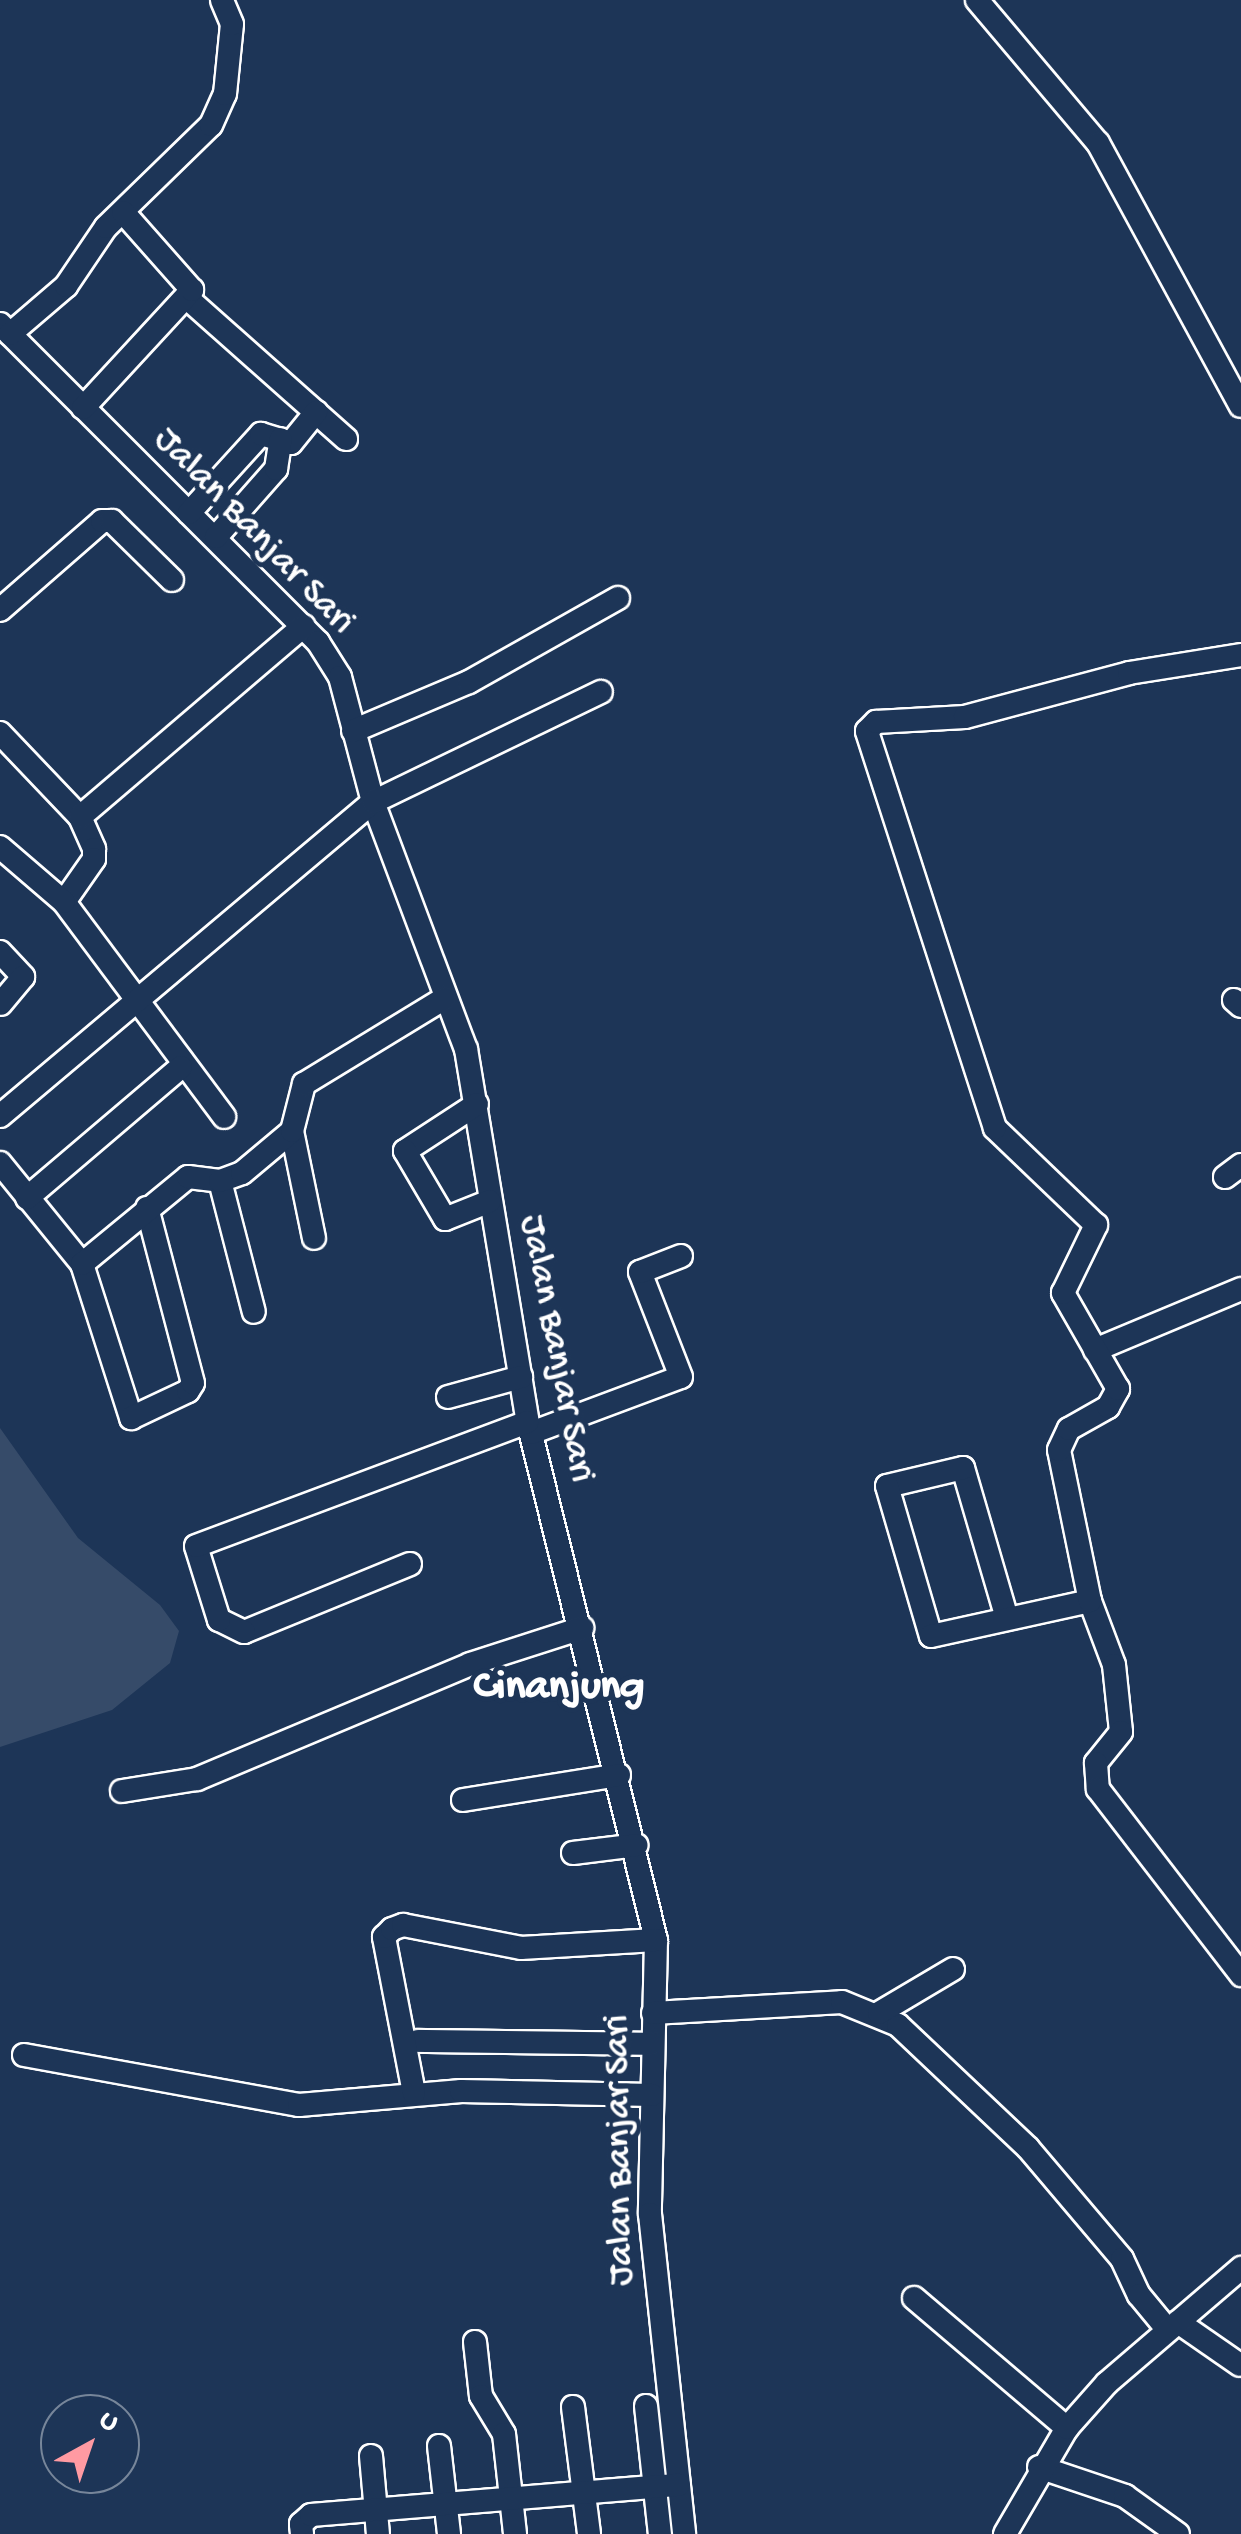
<!DOCTYPE html>
<html>
<head>
<meta charset="utf-8">
<style>
	body { margin:0 }
	#map { position:relative; width:1241px; height:2534px; overflow:hidden; background:#1d3557; font-family:"Gochi Hand",sans-serif }
	div>[style] { position:absolute }
	.green>* { inset:0; background:#364b69 }
	.roads { filter:drop-shadow(2px 0 #fff) drop-shadow(-2px 0 #fff) drop-shadow(0 2px #fff) drop-shadow(0 -2px #fff) }
	.minor>* { height:22px; margin:-11px; padding:0 11px; transform-origin:11px; border-radius:11px; background:#1d3557 }
	span { translate:-50% -50%; white-space:nowrap; text-align:center; line-height:1.15; -webkit-text-stroke:10px #1d3557; paint-order:stroke }
	.street-label { font-size:38px; color:#fff }
	.quarter-label { font-size:42px; color:#fff; font-weight:700 }
	.north { position:absolute; left:40px; top:2394px; width:100px; height:100px; box-sizing:border-box; background:#1d3557; border:2px solid #77869a; border-radius:50%; rotate:40deg; font-size:28px; font-weight:700; line-height:40px; text-align:center; color:#fff }
	.north::after { content:''; display:block; margin:auto; width:35px; height:45px; background:#ff9aa2; clip-path:polygon(50% 0,100% 100%,50% 72%,0 100%) }
</style>
</head>
<body>
<div id="map">
	<div class="green">
		<div style="clip-path:polygon(0 1428px,78px 1538px,160px 1605px,179px 1631px,170px 1663px,112px 1710px,0 1747px)"></div>
	</div>
	<div class="roads">
		<div class="minor">
			<div style="left:977px;top:0;width:187px;rotate:49.8deg"></div>
			<div style="left:1098px;top:143px;width:299px;rotate:61.5deg"></div>
			<div style="left:186px;top:297px;width:214px;rotate:41.6deg"></div>
			<div style="left:0;top:324px;width:450px;rotate:45deg"></div>
			<div style="left:318px;top:642px;width:41px;rotate:57.8deg"></div>
			<div style="left:340px;top:677px;width:129px;rotate:75.2deg"></div>
			<div style="left:373px;top:802px;width:264px;rotate:69.4deg"></div>
			<div style="left:466px;top:1049px;width:378px;rotate:80.6deg"></div>
			<div style="left:528px;top:1422px;width:534px;rotate:76.12deg"></div>
			<div style="left:656px;top:1940px;width:274px;rotate:91.3deg"></div>
			<div style="left:650px;top:2214px;width:322px;rotate:83.9deg"></div>
			<div style="left:10px;top:334px;width:74px;rotate:-40.6deg"></div>
			<div style="left:66px;top:286px;width:71px;rotate:-55.9deg"></div>
			<div style="left:106px;top:227px;width:146px;rotate:-44.2deg"></div>
			<div style="left:211px;top:125px;width:34px;rotate:-66deg"></div>
			<div style="left:225px;top:94px;width:70px;rotate:-84.3deg"></div>
			<div style="left:232px;top:24px;width:26px;rotate:-113deg"></div>
			<div style="left:83px;top:408px;width:161px;rotate:-47.3deg"></div>
			<div style="left:192px;top:290px;width:104px;rotate:-131.5deg"></div>
			<div style="left:189px;top:513px;width:107px;rotate:-47.7deg"></div>
			<div style="left:261px;top:434px;width:31px;rotate:17deg"></div>
			<div style="left:291px;top:443px;width:40px;rotate:-51deg"></div>
			<div style="left:216px;top:537px;width:91px;rotate:-48.6deg"></div>
			<div style="left:276px;top:469px;width:30px;rotate:-81deg"></div>
			<div style="left:0;top:610px;width:135px;rotate:-41.1deg"></div>
			<div style="left:102px;top:521px;width:10px"></div>
			<div style="left:112px;top:521px;width:84px;rotate:44.5deg"></div>
			<div style="left:353px;top:731px;width:126px;rotate:-22.9deg"></div>
			<div style="left:469px;top:682px;width:171px;rotate:-29.4deg"></div>
			<div style="left:0;top:733px;width:116px;rotate:46.4deg"></div>
			<div style="left:80px;top:817px;width:35px;rotate:66deg"></div>
			<div style="left:94px;top:849px;width:10px;rotate:90deg"></div>
			<div style="left:94px;top:859px;width:52px;rotate:124.9deg"></div>
			<div style="left:64px;top:902px;width:268px;rotate:53.3deg"></div>
			<div style="left:80px;top:817px;width:294px;rotate:-40.5deg"></div>
			<div style="left:0;top:847px;width:84px;rotate:40.7deg"></div>
			<div style="left:0;top:952px;width:34px;rotate:47deg"></div>
			<div style="left:23px;top:977px;width:35px;rotate:130deg"></div>
			<div style="left:1234px;top:1000px;width:9px;rotate:41deg"></div>
			<div style="left:477px;top:1104px;width:86px;rotate:146.9deg"></div>
			<div style="left:405px;top:1151px;width:79px;rotate:59.5deg"></div>
			<div style="left:445px;top:1219px;width:48px;rotate:-21.8deg"></div>
			<div style="left:0;top:1116px;width:488px;rotate:-40.1deg"></div>
			<div style="left:373px;top:802px;width:253px;rotate:-25.8deg"></div>
			<div style="left:292px;top:1131px;width:109px;rotate:78.4deg"></div>
			<div style="left:0;top:1163px;width:130px;rotate:50.9deg"></div>
			<div style="left:82px;top:1264px;width:162px;rotate:72.3deg"></div>
			<div style="left:131px;top:1418px;width:63px;rotate:-25.3deg"></div>
			<div style="left:188px;top:1391px;width:9px;rotate:-58deg"></div>
			<div style="left:193px;top:1383px;width:181px;rotate:-104.7deg"></div>
			<div style="left:1225px;top:1177px;width:20px;rotate:-37deg"></div>
			<div style="left:220px;top:1181px;width:135px;rotate:75.5deg"></div>
			<div style="left:27px;top:1198px;width:202px;rotate:-40.4deg"></div>
			<div style="left:82px;top:1264px;width:137px;rotate:-39.4deg"></div>
			<div style="left:188px;top:1177px;width:32px;rotate:7deg"></div>
			<div style="left:220px;top:1181px;width:23px;rotate:-20deg"></div>
			<div style="left:242px;top:1173px;width:65px;rotate:-40deg"></div>
			<div style="left:292px;top:1131px;width:49px;rotate:-75.7deg"></div>
			<div style="left:304px;top:1084px;width:165px;rotate:-31.4deg"></div>
			<div style="left:1095px;top:1350px;width:158px;rotate:-22.7deg"></div>
			<div style="left:448px;top:1397px;width:76px;rotate:-15.3deg"></div>
			<div style="left:531px;top:1433px;width:160px;rotate:-20.5deg"></div>
			<div style="left:681px;top:1377px;width:113px;rotate:-111.3deg"></div>
			<div style="left:640px;top:1272px;width:44px;rotate:-21.3deg"></div>
			<div style="left:410px;top:1564px;width:179px;rotate:157.7deg"></div>
			<div style="left:244px;top:1632px;width:28px;rotate:-154deg"></div>
			<div style="left:219px;top:1620px;width:77px;rotate:-107.3deg"></div>
			<div style="left:196px;top:1546px;width:354px;rotate:-20.5deg"></div>
			<div style="left:1090px;top:1601px;width:68px;rotate:69.4deg"></div>
			<div style="left:1114px;top:1665px;width:67px;rotate:84deg"></div>
			<div style="left:1121px;top:1732px;width:40px;rotate:129deg"></div>
			<div style="left:1096px;top:1763px;width:26px;rotate:86deg"></div>
			<div style="left:1098px;top:1789px;width:235px;rotate:52.4deg"></div>
			<div style="left:1006px;top:1615px;width:153px;rotate:-106.3deg"></div>
			<div style="left:963px;top:1468px;width:78px;rotate:166.7deg"></div>
			<div style="left:887px;top:1486px;width:156px;rotate:73.7deg"></div>
			<div style="left:931px;top:1636px;width:163px;rotate:-12.4deg"></div>
			<div style="left:1090px;top:1601px;width:154px;rotate:-101.6deg"></div>
			<div style="left:1059px;top:1450px;width:23px;rotate:-65deg"></div>
			<div style="left:1069px;top:1429px;width:45px;rotate:-29.4deg"></div>
			<div style="left:1108px;top:1407px;width:21px;rotate:-61deg"></div>
			<div style="left:1118px;top:1389px;width:111px;rotate:-119.8deg"></div>
			<div style="left:1063px;top:1293px;width:76px;rotate:-64.1deg"></div>
			<div style="left:1096px;top:1225px;width:140px;rotate:-136.2deg"></div>
			<div style="left:995px;top:1128px;width:417px;rotate:-107.9deg"></div>
			<div style="left:867px;top:731px;width:13px;rotate:-45deg"></div>
			<div style="left:876px;top:722px;width:89px;rotate:-3.2deg"></div>
			<div style="left:965px;top:717px;width:170px;rotate:-15deg"></div>
			<div style="left:1129px;top:673px;width:113px;rotate:-9.1deg"></div>
			<div style="left:122px;top:1791px;width:76px;rotate:-9.1deg"></div>
			<div style="left:197px;top:1779px;width:296px;rotate:-22.8deg"></div>
			<div style="left:470px;top:1664px;width:118px;rotate:-17.8deg"></div>
			<div style="left:463px;top:1800px;width:158px;rotate:-9.1deg"></div>
			<div style="left:573px;top:1853px;width:64px;rotate:-7.1deg"></div>
			<div style="left:653px;top:2013px;width:189px;rotate:-3.3deg"></div>
			<div style="left:842px;top:2002px;width:61px;rotate:22.3deg"></div>
			<div style="left:898px;top:2025px;width:179px;rotate:43.4deg"></div>
			<div style="left:1028px;top:2148px;width:145px;rotate:49.7deg"></div>
			<div style="left:1122px;top:2259px;width:40px;rotate:65deg"></div>
			<div style="left:1139px;top:2295px;width:45px;rotate:50.4deg"></div>
			<div style="left:879px;top:2013px;width:86px;rotate:-30.7deg"></div>
			<div style="left:418px;top:2041px;width:234px;rotate:0.7deg"></div>
			<div style="left:24px;top:2055px;width:280px;rotate:10.3deg"></div>
			<div style="left:299px;top:2105px;width:163px;rotate:-4.9deg"></div>
			<div style="left:461px;top:2091px;width:191px;rotate:1.2deg"></div>
			<div style="left:414px;top:2093px;width:159px;rotate:-100.9deg"></div>
			<div style="left:384px;top:1937px;width:11px;rotate:-45deg"></div>
			<div style="left:392px;top:1929px;width:12px;rotate:-20deg"></div>
			<div style="left:403px;top:1925px;width:120px;rotate:11deg"></div>
			<div style="left:521px;top:1948px;width:135px;rotate:-3.4deg"></div>
			<div style="left:914px;top:2298px;width:201px;rotate:40.4deg"></div>
			<div style="left:1178px;top:2322px;width:75px;rotate:34.7deg"></div>
			<div style="left:475px;top:2342px;width:54px;rotate:83.7deg"></div>
			<div style="left:481px;top:2396px;width:44px;rotate:58.8deg"></div>
			<div style="left:504px;top:2434px;width:101px;rotate:83.7deg"></div>
			<div style="left:646px;top:2406px;width:129px;rotate:83.8deg"></div>
			<div style="left:573px;top:2407px;width:128px;rotate:82.8deg"></div>
			<div style="left:439px;top:2446px;width:89px;rotate:83.5deg"></div>
			<div style="left:371px;top:2456px;width:78px;rotate:84.9deg"></div>
			<div style="left:1039px;top:2467px;width:91px;rotate:18.6deg"></div>
			<div style="left:1125px;top:2496px;width:65px;rotate:35.6deg"></div>
			<div style="left:302px;top:2534px;width:10px;rotate:-96deg"></div>
			<div style="left:301px;top:2524px;width:13px;rotate:-42deg"></div>
			<div style="left:311px;top:2515px;width:369px;rotate:-4.7deg"></div>
			<div style="left:1005px;top:2534px;width:123px;rotate:-59.7deg"></div>
			<div style="left:1067px;top:2428px;width:60px;rotate:-48.4deg"></div>
			<div style="left:1107px;top:2383px;width:177px;rotate:-40.6deg"></div>
		</div>
	</div>
	<div class="street-label">
		<span style="left:253px;top:532px;rotate:46deg">Jalan Banjar Sari</span>
		<span style="left:555px;top:1349px;rotate:79deg">Jalan Banjar Sari</span>
		<span style="left:621px;top:2150px;rotate:-91deg">Jalan Banjar Sari</span>
	</div>
	<div class="quarter-label">
		<span style="left:559px;top:1689px">Cinanjung</span>
	</div>
	<div class="north">U</div>
</div>
</body>
</html>
